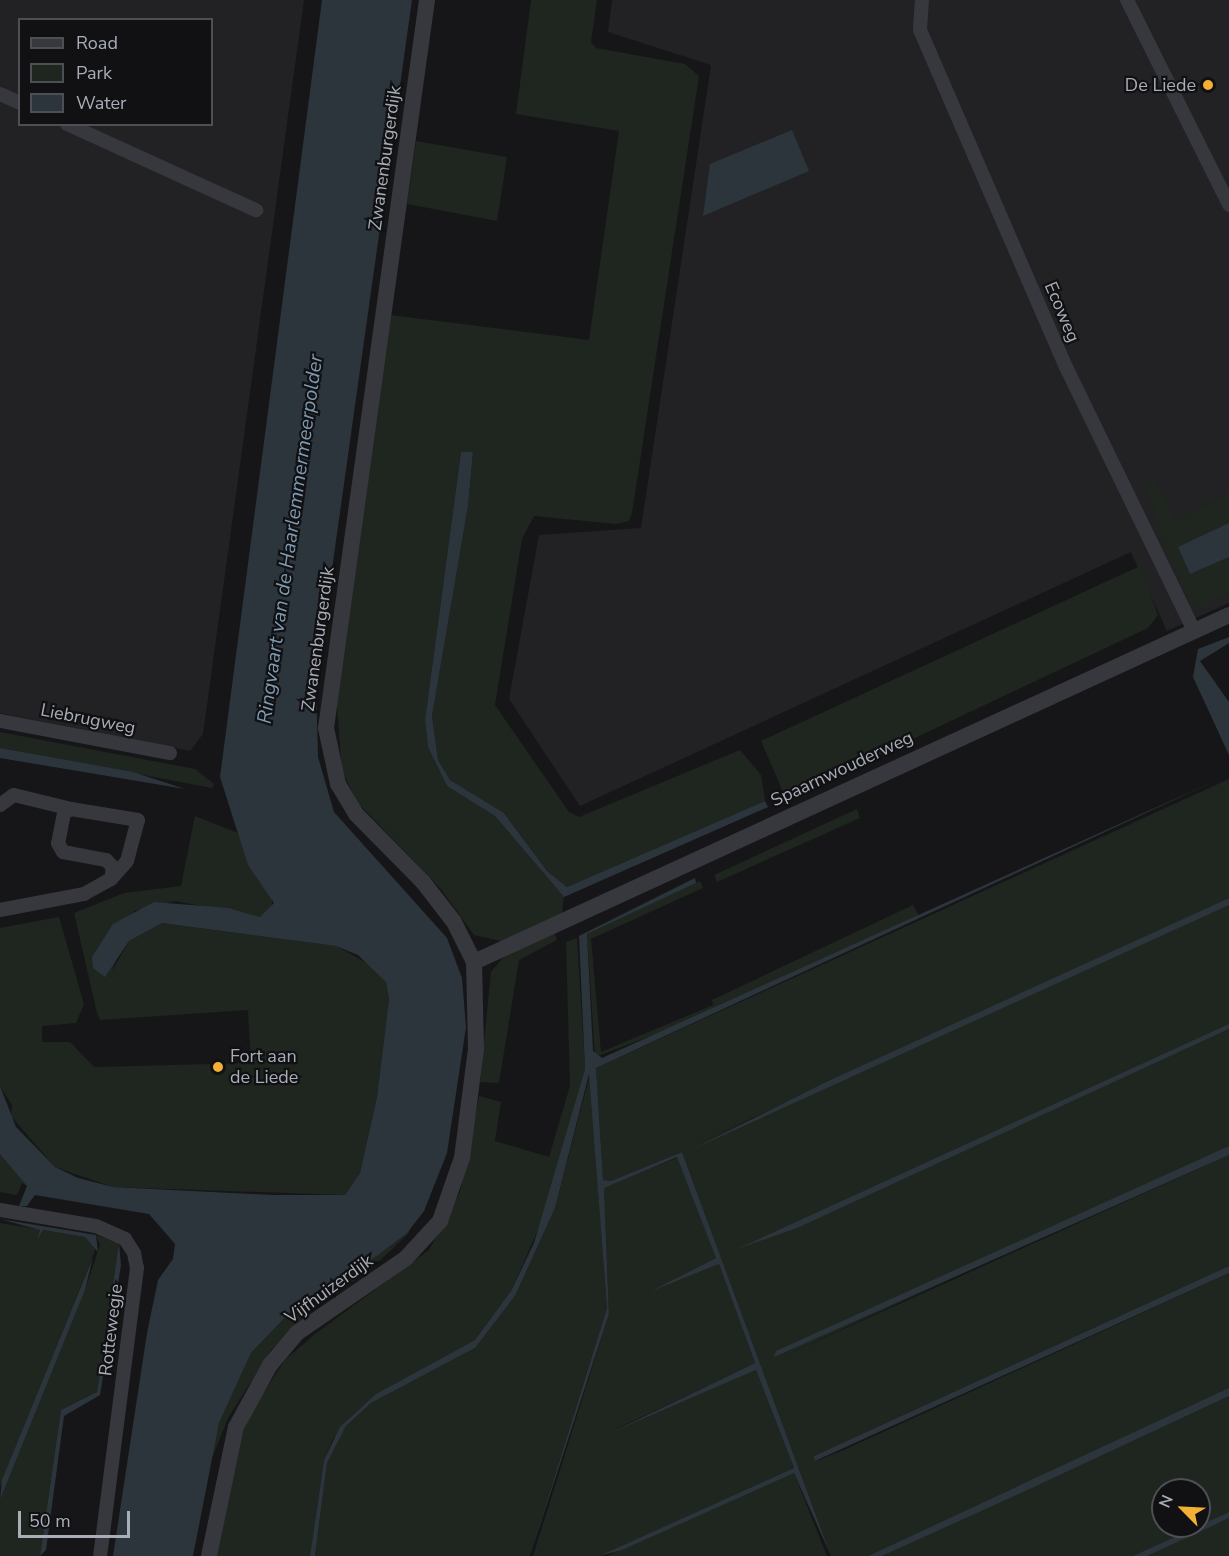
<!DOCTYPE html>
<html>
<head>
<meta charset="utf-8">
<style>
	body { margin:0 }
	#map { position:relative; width:1229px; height:1556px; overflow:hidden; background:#161618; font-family:"Nunito Sans",sans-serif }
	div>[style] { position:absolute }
	.built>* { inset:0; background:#222225 }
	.green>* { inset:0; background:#1e261f }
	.water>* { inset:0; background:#2c353c }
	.minor>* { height:14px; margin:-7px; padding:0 7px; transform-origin:7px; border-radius:7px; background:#37383d }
	.tertiary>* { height:16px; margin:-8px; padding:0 8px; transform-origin:8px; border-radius:8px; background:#37383d }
	.dots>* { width:16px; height:16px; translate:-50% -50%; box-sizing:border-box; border:3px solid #111113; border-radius:50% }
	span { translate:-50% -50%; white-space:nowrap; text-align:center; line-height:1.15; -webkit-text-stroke:4.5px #111113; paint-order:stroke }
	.poi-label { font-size:18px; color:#a8adb8 }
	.right { translate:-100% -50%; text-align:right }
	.left { translate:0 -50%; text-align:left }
	.street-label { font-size:18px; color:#a8adb8 }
	.water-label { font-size:20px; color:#7f9bb3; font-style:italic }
	.legend { position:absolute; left:18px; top:18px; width:195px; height:108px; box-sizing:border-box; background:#111113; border:2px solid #4d4f55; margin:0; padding:8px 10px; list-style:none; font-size:18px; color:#a8adb8 }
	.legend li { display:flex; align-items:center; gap:12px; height:30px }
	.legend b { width:30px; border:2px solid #4d4f55 }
	.north { position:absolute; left:1151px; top:1478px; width:60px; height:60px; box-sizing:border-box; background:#111113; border:2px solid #4d4f55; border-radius:50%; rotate:294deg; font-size:16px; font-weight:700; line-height:24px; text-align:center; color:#a8adb8 }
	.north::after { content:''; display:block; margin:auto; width:21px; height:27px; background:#f2b134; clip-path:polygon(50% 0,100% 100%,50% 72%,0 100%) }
	.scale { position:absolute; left:18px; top:1511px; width:112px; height:27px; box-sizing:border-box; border:3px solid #a8adb8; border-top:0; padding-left:8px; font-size:18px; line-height:21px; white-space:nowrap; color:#a8adb8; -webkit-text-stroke:4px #111113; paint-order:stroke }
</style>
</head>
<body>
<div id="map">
	<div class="built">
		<div style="clip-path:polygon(evenodd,0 0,304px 0,203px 734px,190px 751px,0 713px,0 0,20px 20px,212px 20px,212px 124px,20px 124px,20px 20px)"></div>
		<div style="clip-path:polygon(612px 0,1229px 0,1229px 603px,1167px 631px,1131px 552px,580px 806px,509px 699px,539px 535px,641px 528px,711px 65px,608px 32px)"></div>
	</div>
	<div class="green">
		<div style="clip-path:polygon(531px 0,597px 0,591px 42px,596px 48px,685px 64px,699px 76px,632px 513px,629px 521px,616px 524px,534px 516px,522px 539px,495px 705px,569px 812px,579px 817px,740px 750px,761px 775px,765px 801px,567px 887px,547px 871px,504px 813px,450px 780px,438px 760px,432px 716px,468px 506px,473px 453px,461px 452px,425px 720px,428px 747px,447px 786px,495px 816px,564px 897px,562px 914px,501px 941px,474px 935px,441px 889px,358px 803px,342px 771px,336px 694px,390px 315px,589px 340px,619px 131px,516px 114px)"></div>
		<div style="clip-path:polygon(416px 141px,507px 157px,497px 221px,407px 204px)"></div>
		<div style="clip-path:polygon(1154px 479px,1176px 519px,1229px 494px,1229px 523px,1178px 547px,1190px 574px,1229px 557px,1229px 593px,1210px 602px,1207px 609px,1192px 606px,1156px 530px,1160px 526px,1146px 486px)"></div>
		<div style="clip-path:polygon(1140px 566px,1158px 615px,1148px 628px,790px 797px,783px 792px,761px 741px)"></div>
		<div style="clip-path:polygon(0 732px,195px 769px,214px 784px,212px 788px,0 748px)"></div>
		<div style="clip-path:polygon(1229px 779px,1229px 898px,692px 1146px,1229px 904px,1229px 1025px,819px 1216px,1229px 1029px,1229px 1150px,782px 1357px,1229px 1155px,1229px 1266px,814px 1456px,819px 1460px,846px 1449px,1229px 1273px,1229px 1389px,868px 1556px,831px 1556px,682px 1152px,611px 1181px,603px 1180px,596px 1068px)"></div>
		<div style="clip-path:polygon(857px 809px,860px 818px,717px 882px,714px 875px)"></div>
		<div style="clip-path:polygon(195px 816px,238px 833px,248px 865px,272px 894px,272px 909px,260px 917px,175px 901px,134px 911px,112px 971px,129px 941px,162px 923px,336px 946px,374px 967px,386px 982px,389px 999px,377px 1097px,360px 1173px,345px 1195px,113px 1187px,55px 1167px,11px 1116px,12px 1105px,0 1086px,0 928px,59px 917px,84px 1004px,76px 1023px,42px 1026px,42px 1042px,70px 1042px,94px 1067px,251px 1063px,248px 1010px,100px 1020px,97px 1013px,74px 913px,124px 893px,181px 886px)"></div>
		<div style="clip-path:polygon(700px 881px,703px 888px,591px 939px,601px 1052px,713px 1005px,712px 1000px,913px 905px,919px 916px,698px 1018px,595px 1057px,587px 934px)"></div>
		<div style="clip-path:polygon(554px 931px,557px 940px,519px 960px,499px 1083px,480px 1082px,491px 972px,507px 953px)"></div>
		<div style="clip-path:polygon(577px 938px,585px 1069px,549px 1205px,511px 1291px,475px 1340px,376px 1394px,333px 1439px,324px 1460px,310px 1556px,216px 1556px,243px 1432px,256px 1404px,285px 1360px,315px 1334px,429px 1250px,460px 1192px,479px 1096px,501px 1102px,495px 1141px,549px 1157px,570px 1086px,566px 942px)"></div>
		<div style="clip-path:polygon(590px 1074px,607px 1308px,530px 1556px,315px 1556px,327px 1463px,346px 1426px,371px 1403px,475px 1348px,515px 1296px,555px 1208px)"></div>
		<div style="clip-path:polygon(0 1142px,27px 1186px,22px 1183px,17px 1195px,0 1192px)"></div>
		<div style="clip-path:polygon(679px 1157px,716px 1258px,647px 1293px,719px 1264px,755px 1363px,612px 1431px,756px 1370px,794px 1468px,599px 1556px,533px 1556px,609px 1314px,604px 1187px)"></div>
		<div style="clip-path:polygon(0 1223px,85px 1237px,96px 1248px,0 1487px)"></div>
		<div style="clip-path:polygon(411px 1228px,408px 1234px,372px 1268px,314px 1309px,271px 1350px,228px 1418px,206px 1473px,219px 1423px,251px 1353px,297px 1305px)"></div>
		<div style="clip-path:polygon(96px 1235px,119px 1243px,97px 1392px,61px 1410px,40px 1556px,0 1556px,0 1500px,85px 1290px,100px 1245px)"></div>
		<div style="clip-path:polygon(1229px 1396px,1229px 1512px,1199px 1526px,1199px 1490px,1163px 1490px,1163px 1526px,1199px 1526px,1133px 1556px,882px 1556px)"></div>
		<div style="clip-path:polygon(794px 1473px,827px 1556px,607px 1556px,783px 1475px)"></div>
		<div style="clip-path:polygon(1229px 1518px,1229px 1556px,1146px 1556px,1205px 1529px)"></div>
	</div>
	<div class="water">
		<div style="clip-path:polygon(322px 0,412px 0,316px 683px,318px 757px,334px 812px,447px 938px,462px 978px,466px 1027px,447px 1153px,424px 1211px,407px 1233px,378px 1255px,297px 1305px,251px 1353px,219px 1423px,193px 1556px,113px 1556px,147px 1333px,158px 1280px,173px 1259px,175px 1244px,149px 1214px,35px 1195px,27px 1206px,19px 1206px,27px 1186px,0 1154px,0 1086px,16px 1127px,55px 1167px,78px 1178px,113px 1187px,273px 1195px,345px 1195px,360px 1173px,377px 1097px,389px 999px,386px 982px,358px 955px,336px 946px,162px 923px,129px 941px,105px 977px,93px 968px,92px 957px,113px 924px,154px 902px,228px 908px,260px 917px,274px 903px,248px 865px,220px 777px)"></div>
		<div style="clip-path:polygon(792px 130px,809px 171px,703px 216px,710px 164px)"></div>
		<div style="clip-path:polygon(461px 452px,473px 452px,468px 506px,432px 716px,438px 760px,450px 780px,504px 813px,547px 871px,567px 887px,765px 801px,768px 807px,564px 897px,495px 816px,447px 786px,428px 747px,425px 720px)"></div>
		<div style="clip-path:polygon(1229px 523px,1229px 557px,1190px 574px,1178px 547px)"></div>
		<div style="clip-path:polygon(1229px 637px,1229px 643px,1200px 661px,1229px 702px,1229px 755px,1193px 677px,1198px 649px)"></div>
		<div style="clip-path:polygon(0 748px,133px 772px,185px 789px,0 758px)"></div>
		<div style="clip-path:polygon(1219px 779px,596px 1068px,603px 1180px,611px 1181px,682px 1152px,831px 1556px,794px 1473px,622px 1550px,599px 1556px,794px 1468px,756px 1370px,612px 1432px,755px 1363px,719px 1264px,647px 1293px,716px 1258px,677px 1157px,604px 1188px,609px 1314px,530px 1556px,607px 1308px,589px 1074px,555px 1208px,515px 1296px,475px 1348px,371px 1403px,346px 1426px,327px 1463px,315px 1556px,310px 1556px,324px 1460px,340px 1427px,376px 1394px,475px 1340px,511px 1291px,534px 1243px,585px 1069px,579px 936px,695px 878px,696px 883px,587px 934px,593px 1051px,602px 1058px)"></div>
		<div style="clip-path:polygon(1229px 898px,1229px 905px,1218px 910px,693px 1149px,824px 1083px)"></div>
		<div style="clip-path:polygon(1229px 1024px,1229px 1029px,797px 1228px,737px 1249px)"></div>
		<div style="clip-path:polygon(1229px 1146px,1229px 1155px,774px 1357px,776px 1351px)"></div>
		<div style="clip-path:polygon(0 1219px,96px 1235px,98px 1252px,85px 1237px,43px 1230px,37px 1239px,40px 1230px)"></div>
		<div style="clip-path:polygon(119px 1243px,121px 1265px,100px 1395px,64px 1416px,46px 1550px,40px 1556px,61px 1410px,97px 1392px)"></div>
		<div style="clip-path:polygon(93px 1257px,85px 1290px,0 1500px,2px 1480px)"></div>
		<div style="clip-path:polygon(1229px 1266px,1229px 1273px,815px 1461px,814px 1456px)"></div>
		<div style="clip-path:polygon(1229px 1388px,1229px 1396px,1023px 1492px,882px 1556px,868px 1556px)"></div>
		<div style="clip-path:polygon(1229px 1512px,1229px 1518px,1208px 1528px,1147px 1556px,1133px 1556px)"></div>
	</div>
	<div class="minor">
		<div style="left:922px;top:0;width:30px;rotate:94deg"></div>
		<div style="left:920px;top:30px;width:367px;rotate:66.6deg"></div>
		<div style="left:1066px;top:367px;width:293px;rotate:64.1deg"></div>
		<div style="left:1127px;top:0;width:229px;rotate:63.5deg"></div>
		<div style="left:0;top:94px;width:22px;rotate:24deg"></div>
		<div style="left:67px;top:124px;width:208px;rotate:24.5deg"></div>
		<div style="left:0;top:721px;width:173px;rotate:10.7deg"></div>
		<div style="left:0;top:805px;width:17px;rotate:-36deg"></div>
		<div style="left:14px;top:795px;width:59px;rotate:13.8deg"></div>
		<div style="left:0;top:910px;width:86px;rotate:-10.8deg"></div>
		<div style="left:84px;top:894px;width:31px;rotate:-29deg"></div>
		<div style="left:111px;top:879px;width:24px;rotate:-48deg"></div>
		<div style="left:127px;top:861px;width:42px;rotate:-75deg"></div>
		<div style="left:138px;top:820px;width:68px;rotate:-170.7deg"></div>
		<div style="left:71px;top:809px;width:8px;rotate:150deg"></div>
		<div style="left:64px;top:813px;width:31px;rotate:101deg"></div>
		<div style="left:58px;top:843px;width:10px;rotate:61deg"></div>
		<div style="left:63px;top:852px;width:44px;rotate:10.5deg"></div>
		<div style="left:106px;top:860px;width:10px;rotate:45deg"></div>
		<div style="left:113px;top:867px;width:12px;rotate:99deg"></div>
		<div style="left:0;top:1210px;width:97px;rotate:9.5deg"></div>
		<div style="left:96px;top:1226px;width:32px;rotate:24deg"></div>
		<div style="left:125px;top:1239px;width:17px;rotate:57deg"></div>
		<div style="left:134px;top:1253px;width:15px;rotate:79deg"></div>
		<div style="left:137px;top:1268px;width:290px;rotate:97.3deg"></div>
	</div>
	<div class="tertiary">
		<div style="left:474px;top:962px;width:831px;rotate:-24.68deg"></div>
		<div style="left:209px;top:1556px;width:132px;rotate:-78.2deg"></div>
		<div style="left:236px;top:1427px;width:71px;rotate:-61.3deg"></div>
		<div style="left:270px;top:1365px;width:42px;rotate:-49.8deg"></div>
		<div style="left:297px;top:1333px;width:132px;rotate:-34.5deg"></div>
		<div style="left:406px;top:1258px;width:50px;rotate:-47.4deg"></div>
		<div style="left:440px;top:1221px;width:67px;rotate:-70.8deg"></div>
		<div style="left:462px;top:1158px;width:110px;rotate:-82.7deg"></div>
		<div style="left:476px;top:1049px;width:87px;rotate:-91.3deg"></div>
		<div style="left:474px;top:962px;width:45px;rotate:-116.6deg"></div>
		<div style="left:454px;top:922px;width:51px;rotate:-127.8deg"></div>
		<div style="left:423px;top:882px;width:95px;rotate:-134.6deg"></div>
		<div style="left:356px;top:814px;width:35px;rotate:-121deg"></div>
		<div style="left:338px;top:784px;width:57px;rotate:-102.1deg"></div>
		<div style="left:326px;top:728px;width:735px;rotate:-82.1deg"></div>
	</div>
	<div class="dots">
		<div style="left:1208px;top:85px;background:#f2b134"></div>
		<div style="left:218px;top:1067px;background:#f2b134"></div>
	</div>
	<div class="poi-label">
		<span class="right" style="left:1196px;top:85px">De Liede</span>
		<span class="left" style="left:230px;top:1067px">Fort aan<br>de Liede</span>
	</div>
	<div class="street-label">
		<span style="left:385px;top:158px;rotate:-82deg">Zwanenburgerdijk</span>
		<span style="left:1062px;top:312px;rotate:67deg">Ecoweg</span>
		<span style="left:318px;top:639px;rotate:-82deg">Zwanenburgerdijk</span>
		<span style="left:88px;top:719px;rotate:11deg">Liebrugweg</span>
		<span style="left:842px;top:769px;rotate:-25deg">Spaarnwouderweg</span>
		<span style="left:329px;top:1289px;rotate:-36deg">Vijfhuizerdijk</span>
		<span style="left:111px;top:1330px;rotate:-83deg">Rottewegje</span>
	</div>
	<div class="water-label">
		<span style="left:290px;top:539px;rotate:-82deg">Ringvaart van de Haarlemmermeerpolder</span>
	</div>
	<ul class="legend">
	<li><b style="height:8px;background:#37383d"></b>Road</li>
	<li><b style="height:16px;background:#1e261f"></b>Park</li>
	<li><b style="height:16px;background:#2c353c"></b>Water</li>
	</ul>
	<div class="north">N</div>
	<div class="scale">50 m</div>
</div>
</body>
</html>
